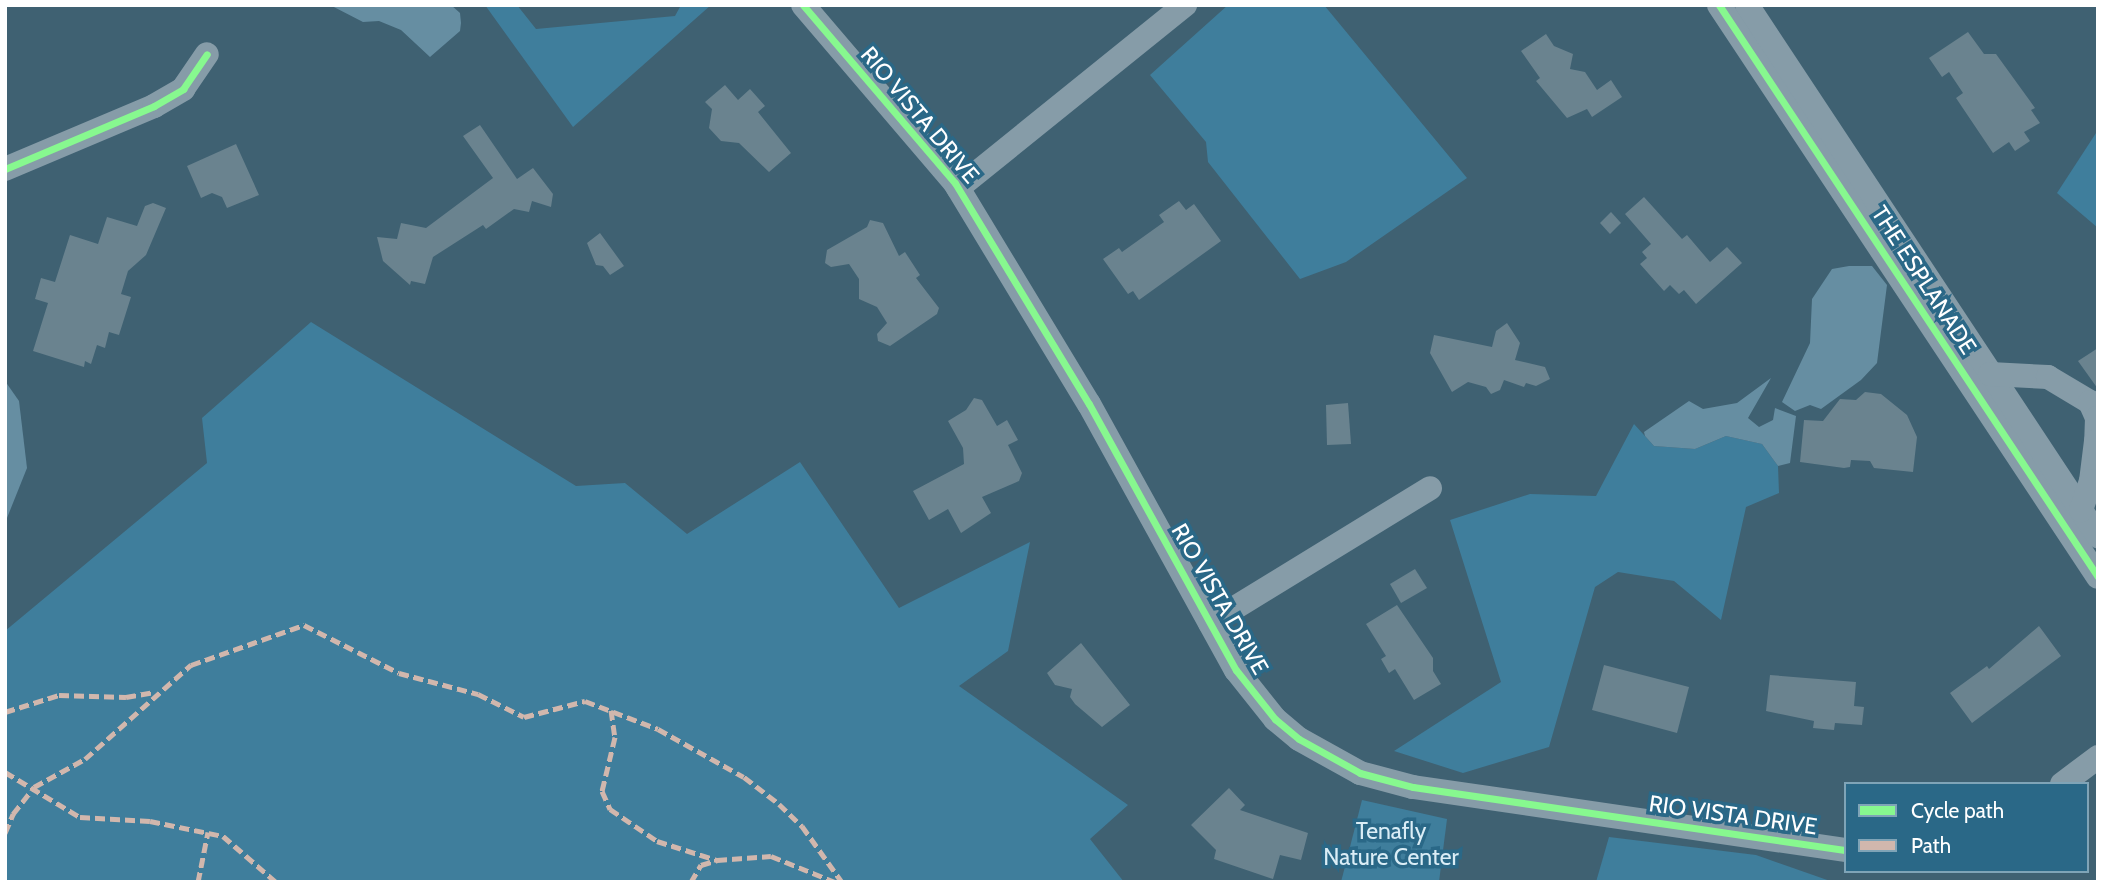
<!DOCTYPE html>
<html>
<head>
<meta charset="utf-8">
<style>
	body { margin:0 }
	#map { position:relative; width:2103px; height:887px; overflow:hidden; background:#3f6172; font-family:Cabin,sans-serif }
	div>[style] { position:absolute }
	.green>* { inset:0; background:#3f7e9c }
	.water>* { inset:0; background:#668ea2 }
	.building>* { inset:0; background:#6a838f }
	.minor>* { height:24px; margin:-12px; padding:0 12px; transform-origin:12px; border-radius:12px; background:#869ca8 }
	.quiet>* { height:5px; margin-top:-2.5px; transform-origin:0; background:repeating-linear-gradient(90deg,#d1b7ad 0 10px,transparent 0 15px) }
	.cycleway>* { height:7px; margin:-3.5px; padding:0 3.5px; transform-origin:3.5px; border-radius:3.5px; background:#87f88f }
	span { translate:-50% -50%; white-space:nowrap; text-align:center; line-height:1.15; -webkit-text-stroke:7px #2a6887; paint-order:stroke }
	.street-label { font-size:23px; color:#fff }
	.park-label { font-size:23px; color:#daedf6 }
	.frame { position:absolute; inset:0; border:7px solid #fff; pointer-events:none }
	.legend { position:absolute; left:1844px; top:782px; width:245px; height:91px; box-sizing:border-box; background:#2a6887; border:2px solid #7fa4b7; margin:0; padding:9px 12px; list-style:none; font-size:21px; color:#fff }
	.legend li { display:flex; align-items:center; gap:14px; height:35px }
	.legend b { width:35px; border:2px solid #7fa4b7 }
</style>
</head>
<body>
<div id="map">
	<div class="green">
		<div style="clip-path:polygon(485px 5px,517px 5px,536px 29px,675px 16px,681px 5px,711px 5px,573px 127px)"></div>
		<div style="clip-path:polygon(1228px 5px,1324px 5px,1467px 178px,1346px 262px,1300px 279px,1208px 162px,1206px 142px,1150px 75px)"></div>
		<div style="clip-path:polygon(2098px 130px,2098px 228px,2057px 193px)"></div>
		<div style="clip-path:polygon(311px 322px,576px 486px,625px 483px,687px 534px,800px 462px,899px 608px,1030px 542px,1008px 651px,959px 686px,1128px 805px,1090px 839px,1124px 882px,5px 882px,5px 631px,207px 463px,202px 418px)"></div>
		<div style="clip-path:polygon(1634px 424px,1654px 446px,1695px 449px,1726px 436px,1762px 444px,1778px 466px,1779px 493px,1746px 507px,1721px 620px,1674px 581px,1618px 572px,1595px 587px,1549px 747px,1463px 773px,1394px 751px,1501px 682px,1450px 520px,1530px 494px,1596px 496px)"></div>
		<div style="clip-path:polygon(1362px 800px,1447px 819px,1439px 882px,1341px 882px)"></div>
		<div style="clip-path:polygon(1609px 837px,1756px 855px,1833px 882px,1596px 882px)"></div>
	</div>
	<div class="water">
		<div style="clip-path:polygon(330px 5px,451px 5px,460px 13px,461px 23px,460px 31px,430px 57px,401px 30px,379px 21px,363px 22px)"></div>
		<div style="clip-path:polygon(1849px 266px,1872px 266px,1887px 285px,1877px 363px,1861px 380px,1821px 409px,1810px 405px,1795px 411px,1782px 402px,1810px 343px,1812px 299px,1832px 269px)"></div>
		<div style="clip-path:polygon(1771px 378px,1748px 418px,1759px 427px,1773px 420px,1775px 408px,1796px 416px,1790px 463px,1778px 466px,1762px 444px,1726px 436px,1695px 449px,1654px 446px,1645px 436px,1644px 432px,1689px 401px,1703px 409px,1737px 403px)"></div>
		<div style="clip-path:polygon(5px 381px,19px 401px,27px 468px,5px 523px)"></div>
	</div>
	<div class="building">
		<div style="clip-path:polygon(1968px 32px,1984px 54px,1996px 54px,2035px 108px,2031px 110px,2040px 123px,2024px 132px,2030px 141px,2015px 151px,2009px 142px,1993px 153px,1956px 98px,1963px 93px,1949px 72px,1942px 77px,1929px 58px)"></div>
		<div style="clip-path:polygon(1546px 34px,1554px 46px,1573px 54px,1570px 69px,1585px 72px,1597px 90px,1611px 80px,1622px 97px,1592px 117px,1587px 109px,1567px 118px,1536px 81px,1540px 78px,1521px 51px)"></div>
		<div style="clip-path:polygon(725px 85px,738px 100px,750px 89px,765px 106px,758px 112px,791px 153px,769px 172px,739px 143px,721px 141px,709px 128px,712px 109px,705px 102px)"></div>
		<div style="clip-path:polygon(480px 125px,517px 179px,533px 168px,553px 194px,551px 207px,532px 201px,529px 212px,514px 209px,486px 229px,483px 225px,433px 257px,425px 284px,411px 281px,410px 285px,383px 261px,377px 237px,397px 239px,401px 223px,426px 228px,493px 178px,463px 136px)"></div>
		<div style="clip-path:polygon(236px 144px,259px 195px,227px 208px,222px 197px,212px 193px,201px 198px,187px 166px)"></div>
		<div style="clip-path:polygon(1644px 197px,1682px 239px,1687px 235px,1710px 262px,1727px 247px,1742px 263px,1696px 304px,1684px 290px,1679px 294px,1670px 285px,1664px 291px,1640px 264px,1647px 258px,1642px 252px,1651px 244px,1625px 214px)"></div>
		<div style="clip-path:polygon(1179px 201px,1186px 210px,1194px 204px,1221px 241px,1139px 300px,1133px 291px,1128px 294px,1103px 259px,1119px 248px,1122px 252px,1164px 222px,1159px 215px)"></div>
		<div style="clip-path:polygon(153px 203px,166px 208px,146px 255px,128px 271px,121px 294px,131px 297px,119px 335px,109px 332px,105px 348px,97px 345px,91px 364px,85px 361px,84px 367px,33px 351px,48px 303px,35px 299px,41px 278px,55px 282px,70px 235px,98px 244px,107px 217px,137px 226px,145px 206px)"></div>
		<div style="clip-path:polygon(1611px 212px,1621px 223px,1610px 234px,1600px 223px)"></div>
		<div style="clip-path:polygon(870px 220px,883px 223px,899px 256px,905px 252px,920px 275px,916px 278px,939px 308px,937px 314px,890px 346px,878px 341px,877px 334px,887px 323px,877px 307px,859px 299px,859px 279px,849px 264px,831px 267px,825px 263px,827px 250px,867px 227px)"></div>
		<div style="clip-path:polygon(600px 233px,624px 266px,610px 275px,603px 266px,596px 265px,587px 243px)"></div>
		<div style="clip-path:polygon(1507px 323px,1520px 343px,1515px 360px,1545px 367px,1550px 379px,1536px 386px,1526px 383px,1524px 387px,1504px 380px,1500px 390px,1491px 394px,1486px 387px,1468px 382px,1452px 392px,1430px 353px,1434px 335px,1492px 347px,1496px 331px)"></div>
		<div style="clip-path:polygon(2098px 348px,2098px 389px,2078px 361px)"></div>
		<div style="clip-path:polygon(1865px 392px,1881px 394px,1907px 415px,1917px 437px,1913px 472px,1874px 468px,1870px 461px,1851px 460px,1850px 467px,1844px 468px,1800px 462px,1804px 420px,1823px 421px,1840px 399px,1856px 400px)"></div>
		<div style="clip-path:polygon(974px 398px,982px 400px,997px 426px,1007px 420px,1018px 440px,1008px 445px,1022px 473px,1019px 481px,982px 497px,991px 513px,961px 533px,948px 509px,929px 520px,913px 491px,964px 464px,963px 448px,948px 421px,966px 410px)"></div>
		<div style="clip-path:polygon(1348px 403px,1351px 444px,1327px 445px,1326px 405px)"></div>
		<div style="clip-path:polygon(1415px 569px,1427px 588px,1401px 603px,1390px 584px)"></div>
		<div style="clip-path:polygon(1397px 605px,1433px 658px,1433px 671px,1441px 684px,1414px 700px,1395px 669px,1389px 673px,1381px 659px,1386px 656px,1366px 624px)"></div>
		<div style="clip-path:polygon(2039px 626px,2061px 656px,1972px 723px,1950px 693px,1987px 666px,1989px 669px)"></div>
		<div style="clip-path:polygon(1081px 643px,1130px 705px,1102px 727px,1075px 704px,1070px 697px,1072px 689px,1055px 685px,1047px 673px)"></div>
		<div style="clip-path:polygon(1604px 665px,1689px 687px,1677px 733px,1592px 710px)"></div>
		<div style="clip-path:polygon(1770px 675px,1856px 682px,1854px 706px,1864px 707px,1862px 725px,1835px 723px,1834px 730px,1813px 728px,1814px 721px,1766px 711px)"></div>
		<div style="clip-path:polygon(1229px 788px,1245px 805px,1240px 810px,1308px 833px,1301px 860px,1280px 855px,1273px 879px,1214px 859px,1216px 850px,1191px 825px)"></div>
	</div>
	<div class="minor">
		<div style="left:803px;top:5px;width:234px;rotate:49.5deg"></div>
		<div style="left:955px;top:183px;width:258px;rotate:58.8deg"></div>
		<div style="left:1089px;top:404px;width:304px;rotate:61.1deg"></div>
		<div style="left:1236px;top:670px;width:63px;rotate:51.5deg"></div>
		<div style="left:1275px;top:719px;width:31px;rotate:40deg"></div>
		<div style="left:1299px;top:739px;width:70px;rotate:29.1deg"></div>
		<div style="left:1360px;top:773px;width:55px;rotate:14.8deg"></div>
		<div style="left:1413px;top:787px;width:438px;rotate:8.3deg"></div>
		<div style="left:1719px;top:5px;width:686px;rotate:56.47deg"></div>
		<div style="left:1747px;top:5px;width:637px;rotate:56.53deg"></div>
		<div style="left:5px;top:169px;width:162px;rotate:-22.9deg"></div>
		<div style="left:154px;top:106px;width:34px;rotate:-30deg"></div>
		<div style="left:183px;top:89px;width:42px;rotate:-55.6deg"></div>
		<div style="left:958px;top:188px;width:292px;rotate:-38.9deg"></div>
		<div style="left:1990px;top:374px;width:58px;rotate:3deg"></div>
		<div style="left:2048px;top:377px;width:49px;rotate:30.8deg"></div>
		<div style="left:2090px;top:402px;width:17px;rotate:66deg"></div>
		<div style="left:2097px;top:418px;width:23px;rotate:92deg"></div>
		<div style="left:2096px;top:441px;width:40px;rotate:97.1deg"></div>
		<div style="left:2091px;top:481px;width:31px;rotate:109deg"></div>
		<div style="left:1210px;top:623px;width:258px;rotate:-31.5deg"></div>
		<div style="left:2062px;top:784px;width:45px;rotate:-36.9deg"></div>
	</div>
	<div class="quiet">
		<div style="left:611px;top:710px;width:27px;rotate:82deg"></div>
		<div style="left:615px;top:737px;width:56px;rotate:103.5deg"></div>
		<div style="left:602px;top:791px;width:20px;rotate:66deg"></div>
		<div style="left:610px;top:809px;width:57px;rotate:34.2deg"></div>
		<div style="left:657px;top:841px;width:63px;rotate:17.6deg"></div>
		<div style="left:5px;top:712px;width:57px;rotate:-17.5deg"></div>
		<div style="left:59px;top:695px;width:67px;rotate:1.7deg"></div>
		<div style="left:126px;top:697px;width:29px;rotate:-10deg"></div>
		<div style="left:5px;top:772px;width:87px;rotate:31deg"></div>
		<div style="left:80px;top:817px;width:70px;rotate:3.3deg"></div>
		<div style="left:150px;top:821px;width:75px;rotate:11.6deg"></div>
		<div style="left:223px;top:836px;width:70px;rotate:41deg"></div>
		<div style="left:5px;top:833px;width:21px;rotate:-67deg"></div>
		<div style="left:13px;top:814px;width:34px;rotate:-52deg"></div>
		<div style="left:34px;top:787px;width:58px;rotate:-28.8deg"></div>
		<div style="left:85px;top:759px;width:142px;rotate:-41.6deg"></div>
		<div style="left:191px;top:665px;width:120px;rotate:-19.5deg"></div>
		<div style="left:304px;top:625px;width:106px;rotate:26.8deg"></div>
		<div style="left:399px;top:673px;width:82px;rotate:14.9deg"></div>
		<div style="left:478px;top:694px;width:51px;rotate:26.6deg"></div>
		<div style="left:524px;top:717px;width:63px;rotate:-14.7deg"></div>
		<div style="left:585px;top:701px;width:78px;rotate:21deg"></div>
		<div style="left:658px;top:729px;width:98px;rotate:29.2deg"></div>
		<div style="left:744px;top:777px;width:44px;rotate:37.6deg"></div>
		<div style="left:779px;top:804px;width:32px;rotate:44deg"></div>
		<div style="left:802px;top:826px;width:69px;rotate:54.5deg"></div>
		<div style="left:198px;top:882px;width:51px;rotate:-78.7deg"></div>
		<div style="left:691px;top:882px;width:20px;rotate:-60deg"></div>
		<div style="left:701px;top:865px;width:17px;rotate:-17deg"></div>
		<div style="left:717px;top:860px;width:54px;rotate:-4.2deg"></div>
		<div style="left:771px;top:856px;width:69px;rotate:22.1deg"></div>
		<div style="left:990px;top:882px;width:16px"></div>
	</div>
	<div class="cycleway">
		<div style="left:803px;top:5px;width:234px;rotate:49.5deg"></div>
		<div style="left:955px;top:183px;width:258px;rotate:58.8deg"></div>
		<div style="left:1089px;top:404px;width:304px;rotate:61.1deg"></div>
		<div style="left:1236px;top:670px;width:63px;rotate:51.5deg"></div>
		<div style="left:1275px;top:719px;width:31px;rotate:40deg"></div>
		<div style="left:1299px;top:739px;width:70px;rotate:29.1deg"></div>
		<div style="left:1360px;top:773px;width:55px;rotate:14.8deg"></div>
		<div style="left:1413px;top:787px;width:438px;rotate:8.3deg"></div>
		<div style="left:1719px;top:5px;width:686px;rotate:56.47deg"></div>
		<div style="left:5px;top:169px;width:162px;rotate:-22.9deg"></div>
		<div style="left:154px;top:106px;width:34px;rotate:-30deg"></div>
		<div style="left:183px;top:89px;width:42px;rotate:-55.6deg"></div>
	</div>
	<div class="street-label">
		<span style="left:920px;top:115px;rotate:50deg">RIO VISTA DRIVE</span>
		<span style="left:1924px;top:280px;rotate:57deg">THE ESPLANADE</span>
		<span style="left:1220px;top:599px;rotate:60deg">RIO VISTA DRIVE</span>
		<span style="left:1733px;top:815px;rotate:8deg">RIO VISTA DRIVE</span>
	</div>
	<div class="park-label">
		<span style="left:1391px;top:844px">Tenafly<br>Nature Center</span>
	</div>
	<div class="frame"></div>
	<ul class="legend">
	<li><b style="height:9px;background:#87f88f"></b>Cycle path</li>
	<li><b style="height:9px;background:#d1b7ad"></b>Path</li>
	</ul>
</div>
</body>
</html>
